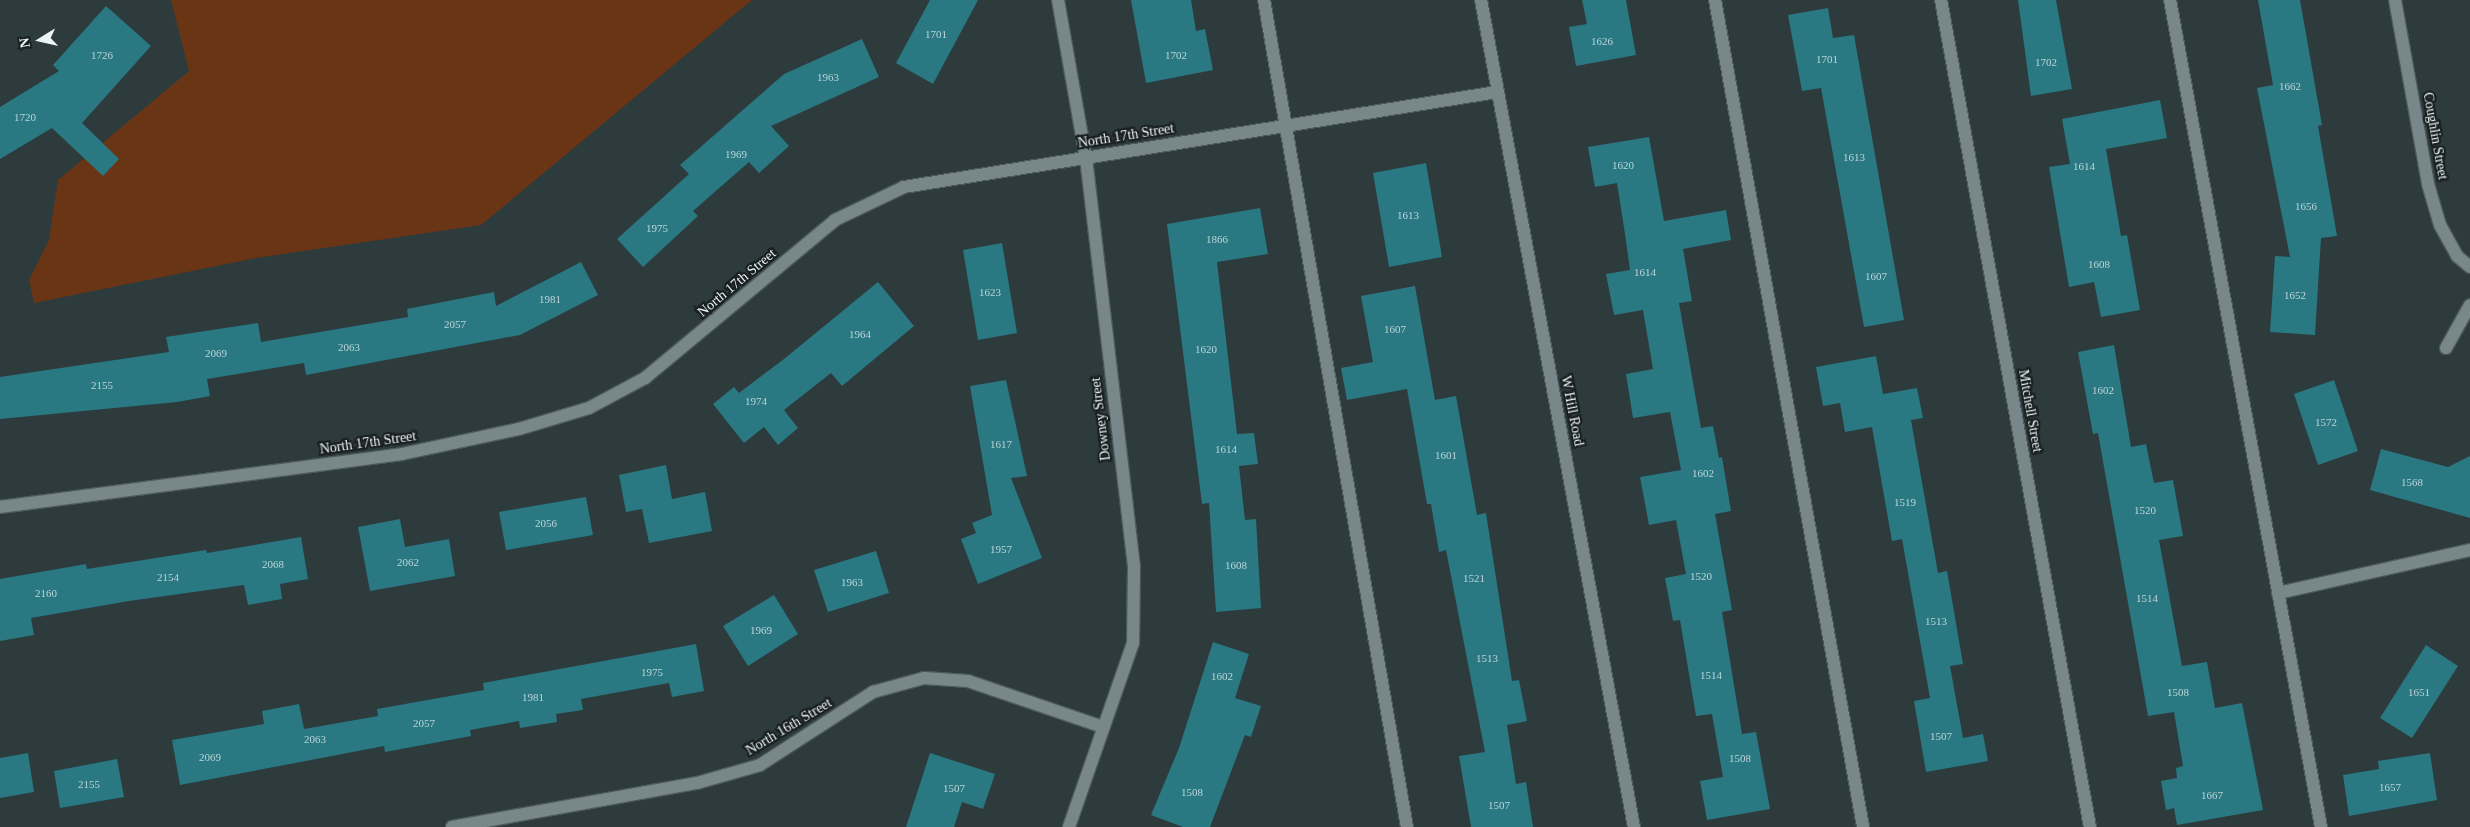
<!DOCTYPE html>
<html>
<head>
<meta charset="utf-8">
<style>
	body { margin:0 }
	#map { position:relative; width:2470px; height:827px; overflow:hidden; background:#2d3b3d; font-family:Georgia,serif }
	div>[style] { position:absolute }
	.green>* { inset:0; background:#693514 }
	.building>* { inset:0; background:#297882 }
	.roads { filter:drop-shadow(1px 0 #4d595a) drop-shadow(-1px 0 #4d595a) drop-shadow(0 1px #4d595a) drop-shadow(0 -1px #4d595a) }
	.service>* { height:12px; margin:-6px; padding:0 6px; transform-origin:6px; border-radius:6px; background:#78888a }
	.minor>* { height:12px; margin:-6px; padding:0 6px; transform-origin:6px; border-radius:6px; background:#78888a }
	span { translate:-50% -50%; white-space:nowrap; text-align:center; line-height:1.15; -webkit-text-stroke:4.5px #1a2021; paint-order:stroke }
	.number-label { font-size:11px; color:#bbd5d8 }
	.number-label span { -webkit-text-stroke-width:0 }
	.street-label { font-size:14px; color:#ecf4f5 }
	.north { position:absolute; left:15px; top:15px; width:50px; height:50px; -webkit-text-stroke:4px #1a2021; paint-order:stroke; rotate:260deg; font-size:14px; font-weight:700; line-height:20px; text-align:center; color:#ecf4f5 }
	.north::after { content:''; display:block; margin:auto; width:18px; height:22px; background:#ecf4f5; clip-path:polygon(50% 0,100% 100%,50% 72%,0 100%) }
</style>
</head>
<body>
<div id="map">
	<div class="green">
		<div style="clip-path:polygon(171px 0,752px 0,481px 225px,256px 258px,34px 303px,29px 280px,49px 240px,58px 180px,189px 71px)"></div>
	</div>
	<div class="building">
		<div style="clip-path:polygon(930px 0,978px 0,933px 84px,896px 63px)"></div>
		<div style="clip-path:polygon(1131px 0,1191px 0,1196px 31px,1205px 29px,1213px 70px,1146px 83px)"></div>
		<div style="clip-path:polygon(1582px 0,1626px 0,1636px 55px,1576px 66px,1569px 27px,1587px 24px)"></div>
		<div style="clip-path:polygon(2018px 0,2056px 0,2072px 89px,2031px 96px)"></div>
		<div style="clip-path:polygon(2258px 0,2300px 0,2322px 125px,2318px 126px,2337px 236px,2321px 238px,2315px 335px,2270px 332px,2275px 256px,2290px 257px,2257px 88px,2273px 85px)"></div>
		<div style="clip-path:polygon(106px 6px,151px 46px,82px 123px,119px 159px,103px 176px,52px 128px,0 159px,0 107px,59px 71px,53px 65px)"></div>
		<div style="clip-path:polygon(1828px 8px,1833px 38px,1854px 35px,1904px 320px,1864px 327px,1821px 88px,1802px 91px,1788px 15px)"></div>
		<div style="clip-path:polygon(862px 39px,879px 77px,771px 126px,789px 146px,759px 173px,749px 162px,693px 211px,698px 216px,643px 267px,617px 239px,689px 174px,680px 165px,784px 74px)"></div>
		<div style="clip-path:polygon(2160px 100px,2167px 138px,2106px 149px,2121px 236px,2127px 235px,2140px 310px,2101px 317px,2094px 282px,2069px 287px,2049px 167px,2070px 164px,2062px 119px)"></div>
		<div style="clip-path:polygon(1649px 137px,1664px 221px,1726px 210px,1731px 240px,1683px 249px,1692px 301px,1679px 303px,1701px 428px,1713px 426px,1719px 458px,1722px 457px,1731px 511px,1715px 514px,1732px 610px,1722px 612px,1742px 734px,1756px 732px,1770px 809px,1707px 820px,1700px 781px,1723px 777px,1712px 714px,1696px 716px,1680px 620px,1673px 621px,1665px 578px,1686px 574px,1676px 520px,1649px 525px,1640px 477px,1681px 470px,1670px 412px,1633px 418px,1626px 374px,1653px 369px,1643px 310px,1614px 315px,1606px 274px,1630px 270px,1625px 234px,1617px 183px,1595px 187px,1588px 147px)"></div>
		<div style="clip-path:polygon(1426px 163px,1442px 257px,1389px 267px,1373px 173px)"></div>
		<div style="clip-path:polygon(1260px 208px,1268px 254px,1217px 262px,1237px 434px,1254px 433px,1258px 464px,1239px 466px,1245px 520px,1256px 519px,1261px 608px,1216px 612px,1209px 503px,1202px 504px,1167px 224px)"></div>
		<div style="clip-path:polygon(1002px 243px,1017px 333px,978px 340px,963px 250px)"></div>
		<div style="clip-path:polygon(581px 262px,598px 295px,520px 335px,306px 375px,304px 363px,207px 379px,210px 396px,177px 402px,0 419px,0 377px,169px 352px,166px 337px,258px 323px,261px 342px,408px 317px,407px 309px,494px 292px,496px 306px)"></div>
		<div style="clip-path:polygon(878px 282px,914px 326px,842px 386px,831px 373px,784px 410px,798px 428px,778px 445px,764px 427px,744px 443px,713px 404px,734px 387px,739px 393px,784px 359px)"></div>
		<div style="clip-path:polygon(1415px 286px,1435px 400px,1456px 396px,1477px 515px,1486px 513px,1512px 681px,1519px 680px,1527px 721px,1507px 725px,1516px 784px,1526px 782px,1533px 827px,1471px 827px,1459px 756px,1485px 752px,1446px 550px,1439px 552px,1431px 504px,1427px 504px,1407px 389px,1347px 400px,1341px 368px,1373px 362px,1361px 296px)"></div>
		<div style="clip-path:polygon(2114px 345px,2131px 447px,2146px 444px,2154px 483px,2173px 480px,2183px 536px,2159px 540px,2182px 666px,2207px 662px,2215px 708px,2242px 703px,2263px 810px,2177px 825px,2174px 808px,2166px 810px,2161px 781px,2177px 778px,2176px 768px,2183px 766px,2174px 712px,2148px 716px,2098px 433px,2093px 434px,2078px 352px)"></div>
		<div style="clip-path:polygon(1876px 356px,1883px 394px,1917px 388px,1923px 418px,1911px 420px,1938px 573px,1947px 571px,1963px 664px,1950px 666px,1963px 738px,1983px 734px,1988px 761px,1926px 772px,1914px 701px,1930px 698px,1902px 539px,1892px 541px,1872px 427px,1845px 432px,1840px 403px,1823px 406px,1816px 367px)"></div>
		<div style="clip-path:polygon(1006px 380px,1027px 476px,1011px 478px,1042px 558px,978px 584px,961px 539px,976px 533px,972px 523px,992px 515px,970px 386px)"></div>
		<div style="clip-path:polygon(2334px 380px,2358px 451px,2318px 465px,2294px 394px)"></div>
		<div style="clip-path:polygon(2381px 449px,2448px 467px,2470px 456px,2470px 518px,2370px 490px)"></div>
		<div style="clip-path:polygon(666px 465px,672px 499px,705px 492px,712px 531px,649px 543px,642px 509px,626px 512px,619px 475px)"></div>
		<div style="clip-path:polygon(586px 497px,593px 535px,506px 550px,499px 512px)"></div>
		<div style="clip-path:polygon(400px 519px,405px 547px,449px 539px,455px 576px,370px 591px,358px 527px)"></div>
		<div style="clip-path:polygon(301px 537px,308px 579px,280px 584px,282px 599px,248px 605px,244px 585px,129px 601px,31px 618px,34px 635px,0 641px,0 579px,86px 564px,87px 569px,206px 550px,207px 553px)"></div>
		<div style="clip-path:polygon(876px 551px,889px 593px,828px 612px,814px 570px)"></div>
		<div style="clip-path:polygon(774px 595px,798px 634px,748px 666px,723px 626px)"></div>
		<div style="clip-path:polygon(1213px 642px,1249px 654px,1235px 698px,1261px 706px,1251px 737px,1245px 735px,1210px 827px,1183px 827px,1151px 815px,1179px 748px)"></div>
		<div style="clip-path:polygon(696px 644px,704px 691px,672px 697px,669px 683px,581px 699px,583px 710px,556px 714px,557px 722px,520px 728px,519px 721px,470px 730px,471px 736px,385px 752px,384px 746px,180px 785px,172px 740px,264px 724px,262px 711px,299px 704px,304px 729px,378px 716px,377px 709px,484px 690px,483px 683px)"></div>
		<div style="clip-path:polygon(2426px 645px,2458px 666px,2412px 738px,2380px 718px)"></div>
		<div style="clip-path:polygon(28px 753px,34px 792px,0 798px,0 758px)"></div>
		<div style="clip-path:polygon(930px 753px,995px 774px,983px 809px,962px 802px,954px 827px,906px 827px)"></div>
		<div style="clip-path:polygon(2430px 753px,2437px 800px,2349px 816px,2343px 775px,2379px 769px,2378px 761px)"></div>
		<div style="clip-path:polygon(117px 759px,124px 797px,60px 808px,54px 771px)"></div>
	</div>
	<div class="roads">
		<div class="service">
			<div style="left:1264px;top:0;width:839px;rotate:80.19deg"></div>
			<div style="left:1715px;top:0;width:840px;rotate:79.85deg"></div>
			<div style="left:2170px;top:0;width:841px;rotate:79.65deg"></div>
			<div style="left:2278px;top:593px;width:197px;rotate:-12.6deg"></div>
		</div>
		<div class="minor">
			<div style="left:1058px;top:0;width:160px;rotate:80deg"></div>
			<div style="left:1086px;top:158px;width:411px;rotate:83.3deg"></div>
			<div style="left:1134px;top:566px;width:77px;rotate:90.7deg"></div>
			<div style="left:1133px;top:643px;width:195px;rotate:109.2deg"></div>
			<div style="left:1481px;top:0;width:841px;rotate:79.52deg"></div>
			<div style="left:1941px;top:0;width:840px;rotate:79.79deg"></div>
			<div style="left:2395px;top:0;width:187px;rotate:79.8deg"></div>
			<div style="left:2428px;top:184px;width:43px;rotate:73.7deg"></div>
			<div style="left:2440px;top:225px;width:35px;rotate:61deg"></div>
			<div style="left:2457px;top:256px;width:17px;rotate:40deg"></div>
			<div style="left:2446px;top:348px;width:49px;rotate:-60.8deg"></div>
			<div style="left:0;top:507px;width:405px;rotate:-7.5deg"></div>
			<div style="left:402px;top:454px;width:120px;rotate:-12.1deg"></div>
			<div style="left:519px;top:429px;width:73px;rotate:-16.7deg"></div>
			<div style="left:589px;top:408px;width:64px;rotate:-28.2deg"></div>
			<div style="left:645px;top:378px;width:247px;rotate:-39.7deg"></div>
			<div style="left:835px;top:220px;width:76px;rotate:-25.6deg"></div>
			<div style="left:904px;top:187px;width:601px;rotate:-9.1deg"></div>
			<div style="left:452px;top:827px;width:249px;rotate:-10.2deg"></div>
			<div style="left:697px;top:783px;width:66px;rotate:-15.9deg"></div>
			<div style="left:760px;top:765px;width:135px;rotate:-32.9deg"></div>
			<div style="left:873px;top:692px;width:53px;rotate:-15.4deg"></div>
			<div style="left:924px;top:678px;width:44px;rotate:3.9deg"></div>
			<div style="left:968px;top:681px;width:143px;rotate:18.8deg"></div>
		</div>
	</div>
	<div class="number-label">
		<span style="left:936px;top:34px">1701</span>
		<span style="left:1602px;top:41px">1626</span>
		<span style="left:102px;top:55px">1726</span>
		<span style="left:1176px;top:55px">1702</span>
		<span style="left:1827px;top:59px">1701</span>
		<span style="left:2046px;top:62px">1702</span>
		<span style="left:828px;top:77px">1963</span>
		<span style="left:2290px;top:86px">1662</span>
		<span style="left:25px;top:117px">1720</span>
		<span style="left:736px;top:154px">1969</span>
		<span style="left:1854px;top:157px">1613</span>
		<span style="left:1623px;top:165px">1620</span>
		<span style="left:2084px;top:166px">1614</span>
		<span style="left:2306px;top:206px">1656</span>
		<span style="left:1408px;top:215px">1613</span>
		<span style="left:657px;top:228px">1975</span>
		<span style="left:1217px;top:239px">1866</span>
		<span style="left:2099px;top:264px">1608</span>
		<span style="left:1645px;top:272px">1614</span>
		<span style="left:1876px;top:276px">1607</span>
		<span style="left:990px;top:292px">1623</span>
		<span style="left:2295px;top:295px">1652</span>
		<span style="left:550px;top:299px">1981</span>
		<span style="left:455px;top:324px">2057</span>
		<span style="left:1395px;top:329px">1607</span>
		<span style="left:860px;top:334px">1964</span>
		<span style="left:349px;top:347px">2063</span>
		<span style="left:1206px;top:349px">1620</span>
		<span style="left:216px;top:353px">2069</span>
		<span style="left:102px;top:385px">2155</span>
		<span style="left:2103px;top:390px">1602</span>
		<span style="left:756px;top:401px">1974</span>
		<span style="left:2326px;top:422px">1572</span>
		<span style="left:1001px;top:444px">1617</span>
		<span style="left:1226px;top:449px">1614</span>
		<span style="left:1446px;top:455px">1601</span>
		<span style="left:1703px;top:473px">1602</span>
		<span style="left:2412px;top:482px">1568</span>
		<span style="left:1905px;top:502px">1519</span>
		<span style="left:2145px;top:510px">1520</span>
		<span style="left:546px;top:523px">2056</span>
		<span style="left:1001px;top:549px">1957</span>
		<span style="left:408px;top:562px">2062</span>
		<span style="left:273px;top:564px">2068</span>
		<span style="left:1236px;top:565px">1608</span>
		<span style="left:1701px;top:576px">1520</span>
		<span style="left:168px;top:577px">2154</span>
		<span style="left:1474px;top:578px">1521</span>
		<span style="left:852px;top:582px">1963</span>
		<span style="left:46px;top:593px">2160</span>
		<span style="left:2147px;top:598px">1514</span>
		<span style="left:1936px;top:621px">1513</span>
		<span style="left:761px;top:630px">1969</span>
		<span style="left:1487px;top:658px">1513</span>
		<span style="left:652px;top:672px">1975</span>
		<span style="left:1711px;top:675px">1514</span>
		<span style="left:1222px;top:676px">1602</span>
		<span style="left:2178px;top:692px">1508</span>
		<span style="left:2419px;top:692px">1651</span>
		<span style="left:533px;top:697px">1981</span>
		<span style="left:424px;top:723px">2057</span>
		<span style="left:1941px;top:736px">1507</span>
		<span style="left:315px;top:739px">2063</span>
		<span style="left:210px;top:757px">2069</span>
		<span style="left:1740px;top:758px">1508</span>
		<span style="left:89px;top:784px">2155</span>
		<span style="left:2390px;top:787px">1657</span>
		<span style="left:954px;top:788px">1507</span>
		<span style="left:1192px;top:792px">1508</span>
		<span style="left:2212px;top:795px">1667</span>
		<span style="left:1499px;top:805px">1507</span>
	</div>
	<div class="street-label">
		<span style="left:1126px;top:136px;rotate:-9deg">North 17th Street</span>
		<span style="left:2435px;top:136px;rotate:80deg">Coughlin Street</span>
		<span style="left:737px;top:283px;rotate:-40deg">North 17th Street</span>
		<span style="left:1572px;top:411px;rotate:79deg">W Hill Road</span>
		<span style="left:2030px;top:411px;rotate:80deg">Mitchell Street</span>
		<span style="left:1101px;top:419px;rotate:-97deg">Downey Street</span>
		<span style="left:368px;top:443px;rotate:-8deg">North 17th Street</span>
		<span style="left:789px;top:727px;rotate:-31deg">North 16th Street</span>
	</div>
	<div class="north">N</div>
</div>
</body>
</html>
